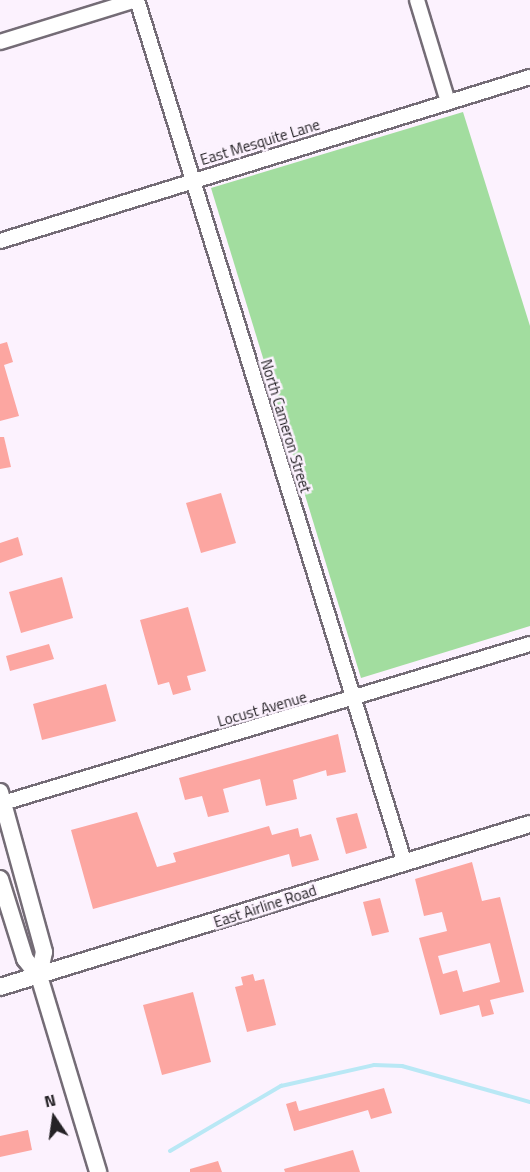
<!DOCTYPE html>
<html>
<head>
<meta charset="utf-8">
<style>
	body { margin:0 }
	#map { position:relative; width:530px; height:1172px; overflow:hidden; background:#fcf2fe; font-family:"Titillium Web",sans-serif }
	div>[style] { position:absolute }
	.green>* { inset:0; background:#a2dd9f }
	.stream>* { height:4px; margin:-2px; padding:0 2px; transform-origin:2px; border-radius:2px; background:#b9e8f5 }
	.building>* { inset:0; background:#fca6a1 }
	.roads { filter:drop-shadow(2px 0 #746c76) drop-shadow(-2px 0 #746c76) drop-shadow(0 2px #746c76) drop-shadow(0 -2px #746c76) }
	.minor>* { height:14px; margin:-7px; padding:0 7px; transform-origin:7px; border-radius:7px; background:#fff }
	.major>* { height:16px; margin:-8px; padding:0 8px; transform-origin:8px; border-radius:8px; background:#fff }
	span { translate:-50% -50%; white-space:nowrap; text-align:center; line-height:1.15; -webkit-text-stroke:5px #fcf2fe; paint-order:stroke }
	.street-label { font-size:15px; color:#252226 }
	.north { position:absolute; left:24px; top:1088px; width:60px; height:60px; -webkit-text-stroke:4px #fcf2fe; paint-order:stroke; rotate:347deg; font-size:16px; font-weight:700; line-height:24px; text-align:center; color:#252226 }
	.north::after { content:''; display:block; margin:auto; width:21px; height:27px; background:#252226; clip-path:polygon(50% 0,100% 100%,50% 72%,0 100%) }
</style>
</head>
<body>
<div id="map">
	<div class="green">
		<div style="clip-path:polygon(463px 112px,530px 326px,530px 626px,361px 678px,211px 188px)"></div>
	</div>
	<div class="stream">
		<div style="left:170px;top:1151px;width:129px;rotate:-30.4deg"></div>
		<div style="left:281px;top:1086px;width:95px;rotate:-12.7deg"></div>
		<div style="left:374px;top:1065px;width:28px;rotate:2deg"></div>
		<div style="left:402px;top:1066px;width:133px;rotate:15.7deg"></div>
	</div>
	<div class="building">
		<div style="clip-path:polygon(7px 342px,13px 362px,4px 365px,19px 416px,0 421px,0 344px)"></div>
		<div style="clip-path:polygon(0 437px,4px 437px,11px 467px,0 469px)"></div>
		<div style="clip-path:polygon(221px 493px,236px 543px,201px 553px,186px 503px)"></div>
		<div style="clip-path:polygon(18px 537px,23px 555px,0 563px,0 543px)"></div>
		<div style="clip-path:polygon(62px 577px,73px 618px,21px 633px,9px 592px)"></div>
		<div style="clip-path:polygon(188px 607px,206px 671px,187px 676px,191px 690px,173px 695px,169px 682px,158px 685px,140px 620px)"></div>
		<div style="clip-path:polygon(49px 644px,54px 659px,10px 671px,6px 656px)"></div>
		<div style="clip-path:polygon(106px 684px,116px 721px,42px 740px,33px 704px)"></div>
		<div style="clip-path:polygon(338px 734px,346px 772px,327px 776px,326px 770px,293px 780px,297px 799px,266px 806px,260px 779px,223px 789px,229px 812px,208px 817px,202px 796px,185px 800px,179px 778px)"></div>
		<div style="clip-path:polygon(137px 812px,157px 867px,176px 862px,173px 853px,269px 826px,272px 835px,298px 828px,300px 837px,311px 834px,319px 860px,292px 867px,289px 854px,93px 909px,71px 830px)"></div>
		<div style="clip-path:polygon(357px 813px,367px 848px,346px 854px,336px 818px)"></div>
		<div style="clip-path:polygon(evenodd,472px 862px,482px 901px,500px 897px,524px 992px,490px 1000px,494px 1014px,482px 1017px,479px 1005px,440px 1015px,419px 938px,447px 931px,442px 912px,424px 916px,415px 879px,472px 862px,490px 943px,500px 982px,463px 992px,457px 970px,443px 974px,438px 956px,490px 943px)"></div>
		<div style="clip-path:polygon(380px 898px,389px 932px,372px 936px,363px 902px)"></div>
		<div style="clip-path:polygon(253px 974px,255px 981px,264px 979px,276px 1025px,247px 1032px,235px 987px,243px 985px,241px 977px)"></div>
		<div style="clip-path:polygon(193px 992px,211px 1062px,162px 1075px,143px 1005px)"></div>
		<div style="clip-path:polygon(384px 1088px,392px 1113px,371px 1119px,368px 1110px,294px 1131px,286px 1104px,296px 1101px,299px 1111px)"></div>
		<div style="clip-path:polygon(28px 1130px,32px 1150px,0 1157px,0 1136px)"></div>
		<div style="clip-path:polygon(353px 1150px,360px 1172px,285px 1172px,284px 1169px)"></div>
		<div style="clip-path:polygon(218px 1161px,222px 1172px,190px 1172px,190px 1169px)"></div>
	</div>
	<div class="roads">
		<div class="minor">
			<div style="left:137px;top:0;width:901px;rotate:72.77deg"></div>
			<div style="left:417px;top:0;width:107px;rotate:73.1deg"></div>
			<div style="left:0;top:42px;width:142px;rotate:-17.2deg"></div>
			<div style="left:0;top:241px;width:555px;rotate:-17.19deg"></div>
			<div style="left:3px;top:803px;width:550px;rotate:-16.79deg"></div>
		</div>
		<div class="major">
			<div style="left:0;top:792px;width:166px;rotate:74.6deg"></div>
			<div style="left:44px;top:952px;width:25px;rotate:102deg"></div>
			<div style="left:0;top:879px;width:84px;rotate:72.6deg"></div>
			<div style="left:25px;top:959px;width:22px;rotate:51deg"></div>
			<div style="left:39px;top:976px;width:205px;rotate:73.2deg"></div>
			<div style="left:0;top:987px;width:554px;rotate:-17.1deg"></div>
		</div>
	</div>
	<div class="street-label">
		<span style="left:260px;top:142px;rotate:-17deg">East Mesquite Lane</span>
		<span style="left:286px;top:426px;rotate:73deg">North Cameron Street</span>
		<span style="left:262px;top:709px;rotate:-16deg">Locust Avenue</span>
		<span style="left:265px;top:906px;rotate:-18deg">East Airline Road</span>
	</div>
	<div class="north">N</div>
</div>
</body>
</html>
